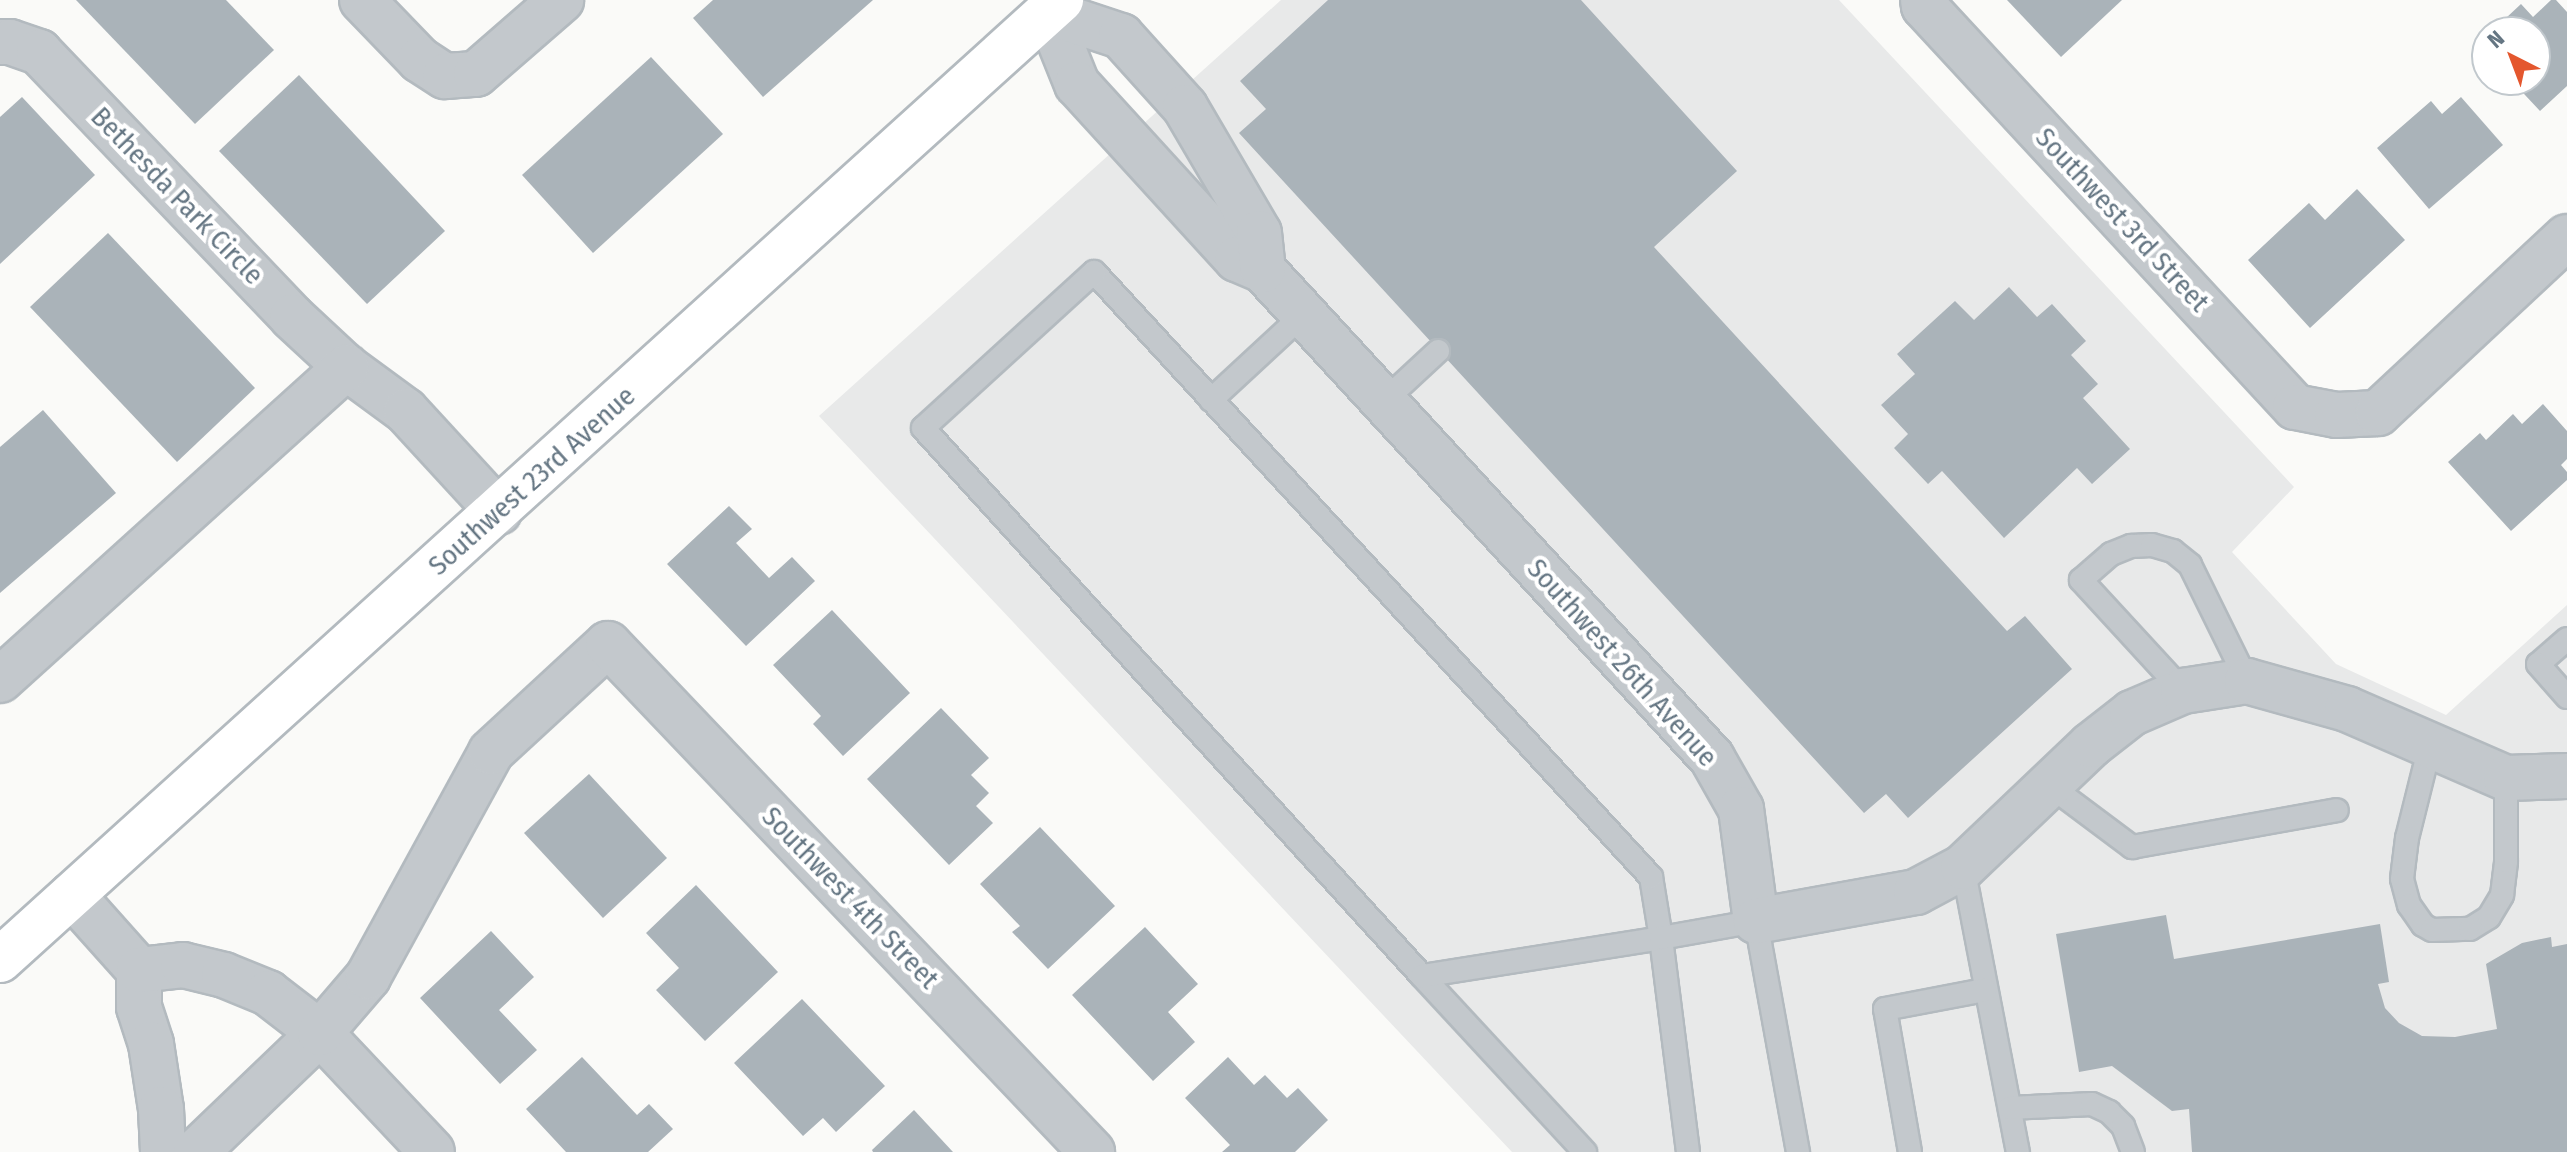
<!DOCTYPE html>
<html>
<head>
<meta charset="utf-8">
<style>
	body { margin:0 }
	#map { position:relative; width:2567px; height:1152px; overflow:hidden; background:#fafaf8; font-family:"Fira Sans Condensed",sans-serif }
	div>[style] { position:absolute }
	.built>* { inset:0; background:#e8e9e9 }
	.building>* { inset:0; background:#aab3b9 }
	.roads { filter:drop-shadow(2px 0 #b3babf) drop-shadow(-2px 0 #b3babf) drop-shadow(0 2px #b3babf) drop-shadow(0 -2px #b3babf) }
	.lane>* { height:22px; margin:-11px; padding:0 11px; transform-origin:11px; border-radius:11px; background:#c3c8cc }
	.street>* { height:44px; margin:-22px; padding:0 22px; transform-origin:22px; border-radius:22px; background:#c3c8cc }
	.secondary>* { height:44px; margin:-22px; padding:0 22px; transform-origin:22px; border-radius:22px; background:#fff }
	span { translate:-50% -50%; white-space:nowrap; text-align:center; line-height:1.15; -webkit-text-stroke:8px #fff; paint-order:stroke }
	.street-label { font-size:28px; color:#657683 }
	.north { position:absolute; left:2471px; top:16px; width:80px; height:80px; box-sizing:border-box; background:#fff; border:2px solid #c1c8cd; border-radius:50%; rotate:318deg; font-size:22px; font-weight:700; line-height:32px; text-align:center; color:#657683 }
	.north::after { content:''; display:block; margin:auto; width:28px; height:36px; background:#e4572e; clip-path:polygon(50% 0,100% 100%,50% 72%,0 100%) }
</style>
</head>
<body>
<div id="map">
	<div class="built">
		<div style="clip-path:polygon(1281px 0,1839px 0,2294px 487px,2232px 552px,2336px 664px,2446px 715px,2567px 605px,2567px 1152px,1512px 1152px,819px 416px)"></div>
	</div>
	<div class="building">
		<div style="clip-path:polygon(76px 0,226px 0,274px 50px,195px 124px)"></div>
		<div style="clip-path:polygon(713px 0,873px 0,763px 97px,693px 18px)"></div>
		<div style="clip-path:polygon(1328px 0,1581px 0,1737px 171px,1654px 247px,2007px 631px,2025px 616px,2072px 669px,1908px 818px,1886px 794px,1864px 813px,1239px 133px,1266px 109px,1240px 81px)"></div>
		<div style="clip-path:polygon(2007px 0,2122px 0,2061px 57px)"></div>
		<div style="clip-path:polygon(2551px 0,2556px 0,2567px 12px,2567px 86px,2540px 111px,2511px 80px,2535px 80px,2535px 32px,2491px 32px,2521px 4px,2533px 17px)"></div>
		<div style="clip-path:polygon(651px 57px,723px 134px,593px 253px,522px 175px)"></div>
		<div style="clip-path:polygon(299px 75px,445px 231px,367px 304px,219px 151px)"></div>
		<div style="clip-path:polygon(22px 97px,95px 175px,0 264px,0 117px)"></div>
		<div style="clip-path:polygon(2461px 97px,2503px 145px,2429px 209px,2377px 148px,2431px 101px,2442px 114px)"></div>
		<div style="clip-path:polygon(2357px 189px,2405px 240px,2310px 328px,2248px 260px,2309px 203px,2325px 220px)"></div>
		<div style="clip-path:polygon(108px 233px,255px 388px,177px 462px,30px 307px)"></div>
		<div style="clip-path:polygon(2009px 287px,2037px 317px,2052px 304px,2086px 341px,2071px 355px,2098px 384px,2083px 398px,2130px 449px,2092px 484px,2077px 468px,2004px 538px,1942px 471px,1928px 484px,1894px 448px,1908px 434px,1881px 405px,1915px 374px,1897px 354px,1955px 301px,1974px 320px)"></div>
		<div style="clip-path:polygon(2543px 404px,2567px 431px,2567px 459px,2561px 465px,2567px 472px,2567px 480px,2511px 531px,2448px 462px,2480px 433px,2486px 440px,2513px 414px,2522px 424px)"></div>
		<div style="clip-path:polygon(43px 410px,116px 493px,0 593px,0 447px)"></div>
		<div style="clip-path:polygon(729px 506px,752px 529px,736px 543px,769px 578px,792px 557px,815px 581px,746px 646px,667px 564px)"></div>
		<div style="clip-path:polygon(832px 610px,910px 693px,843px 756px,813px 724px,821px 716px,773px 665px)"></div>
		<div style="clip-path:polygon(941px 708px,989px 758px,971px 775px,989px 793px,976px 806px,993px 823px,949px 865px,867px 779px)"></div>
		<div style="clip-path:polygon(589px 774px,667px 858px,603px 918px,524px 833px)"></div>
		<div style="clip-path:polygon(1040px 827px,1115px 906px,1048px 969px,1012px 932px,1020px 926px,980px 884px)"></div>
		<div style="clip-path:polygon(696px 885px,778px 972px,705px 1041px,656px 990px,679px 968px,646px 933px)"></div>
		<div style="clip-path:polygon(2166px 915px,2174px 959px,2380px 924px,2389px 982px,2378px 984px,2385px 1008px,2399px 1023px,2422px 1036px,2455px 1037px,2497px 1029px,2486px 964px,2522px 943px,2551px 937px,2552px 947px,2567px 944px,2567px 1152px,2192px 1152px,2189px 1109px,2172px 1111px,2112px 1066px,2079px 1072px,2056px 934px)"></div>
		<div style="clip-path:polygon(1145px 927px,1198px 984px,1168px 1012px,1195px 1042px,1153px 1081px,1072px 995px)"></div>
		<div style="clip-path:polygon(491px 931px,534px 977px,499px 1010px,537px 1050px,500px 1084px,420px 998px)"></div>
		<div style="clip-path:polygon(802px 999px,885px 1086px,836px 1132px,823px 1118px,803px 1136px,734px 1063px)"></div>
		<div style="clip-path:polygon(582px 1057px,637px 1115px,649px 1104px,673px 1129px,648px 1152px,566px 1152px,526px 1109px)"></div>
		<div style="clip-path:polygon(1228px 1057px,1254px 1085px,1265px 1075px,1287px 1098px,1298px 1088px,1328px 1120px,1295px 1152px,1222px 1152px,1230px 1145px,1185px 1098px)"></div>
		<div style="clip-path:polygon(914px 1110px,953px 1152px,873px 1152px,872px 1150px)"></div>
	</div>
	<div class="roads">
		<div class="lane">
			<div style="left:1211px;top:400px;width:127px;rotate:-42.8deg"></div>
			<div style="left:1383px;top:402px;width:75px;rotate:-42.8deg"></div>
			<div style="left:2567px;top:639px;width:38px;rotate:139deg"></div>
			<div style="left:2538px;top:664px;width:44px;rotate:48.7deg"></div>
			<div style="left:2183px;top:691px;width:151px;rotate:-132.6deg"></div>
			<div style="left:2081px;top:580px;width:40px;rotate:-41deg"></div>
			<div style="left:2111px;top:554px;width:22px;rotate:-22deg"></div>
			<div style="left:2131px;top:546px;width:21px;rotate:-3deg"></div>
			<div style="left:2152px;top:545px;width:22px;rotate:16deg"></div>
			<div style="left:2173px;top:551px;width:22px;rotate:39deg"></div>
			<div style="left:2190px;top:565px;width:129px;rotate:63.8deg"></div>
			<div style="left:2430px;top:746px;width:95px;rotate:104deg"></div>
			<div style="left:2407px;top:838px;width:41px;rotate:97deg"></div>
			<div style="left:2402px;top:879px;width:27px;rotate:75deg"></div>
			<div style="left:2409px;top:905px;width:24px;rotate:55deg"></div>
			<div style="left:2423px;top:925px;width:10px;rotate:29deg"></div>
			<div style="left:2432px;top:930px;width:38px;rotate:-2deg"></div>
			<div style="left:2470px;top:929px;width:22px;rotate:-32deg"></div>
			<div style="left:2489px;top:917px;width:26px;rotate:-59deg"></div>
			<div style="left:2502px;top:895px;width:34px;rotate:-83deg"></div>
			<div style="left:2506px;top:861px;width:83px;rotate:-90deg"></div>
			<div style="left:2049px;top:785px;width:104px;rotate:36.8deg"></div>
			<div style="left:2132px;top:847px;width:208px;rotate:-10.2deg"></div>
			<div style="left:1963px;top:867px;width:290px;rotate:79.1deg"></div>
			<div style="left:1422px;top:976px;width:240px;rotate:47.2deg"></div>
			<div style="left:2010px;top:1108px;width:82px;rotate:-2.8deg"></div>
			<div style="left:2092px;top:1104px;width:19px;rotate:25deg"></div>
			<div style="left:2109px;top:1112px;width:20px;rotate:45deg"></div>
			<div style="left:2123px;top:1126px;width:28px;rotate:69deg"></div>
			<div style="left:1688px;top:1152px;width:216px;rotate:-97.2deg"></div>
			<div style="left:1661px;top:938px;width:62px;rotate:-99.3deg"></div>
			<div style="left:1651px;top:877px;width:822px;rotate:-132.63deg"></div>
			<div style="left:1094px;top:272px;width:231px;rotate:137.6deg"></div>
			<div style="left:923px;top:428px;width:741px;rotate:47.68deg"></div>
			<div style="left:1422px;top:976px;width:242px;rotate:-9deg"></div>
			<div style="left:1661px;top:938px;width:97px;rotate:-10.1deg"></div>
			<div style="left:1756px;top:921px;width:235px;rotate:79.7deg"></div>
			<div style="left:1910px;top:1152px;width:145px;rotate:-99.9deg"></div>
			<div style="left:1885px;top:1009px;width:102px;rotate:-10.8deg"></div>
		</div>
		<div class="street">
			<div style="left:362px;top:0;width:83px;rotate:46deg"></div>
			<div style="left:420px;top:60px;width:30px;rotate:33deg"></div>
			<div style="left:445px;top:76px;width:31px;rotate:-4deg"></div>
			<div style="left:476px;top:74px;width:113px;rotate:-41deg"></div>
			<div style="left:1923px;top:0;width:6px;rotate:81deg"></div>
			<div style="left:1924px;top:6px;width:546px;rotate:47.23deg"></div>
			<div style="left:2295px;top:407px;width:43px;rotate:10.8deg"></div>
			<div style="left:2337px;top:415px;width:41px;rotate:-2.8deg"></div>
			<div style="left:2378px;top:413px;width:258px;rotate:-43deg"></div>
			<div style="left:1048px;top:12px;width:78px;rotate:68.1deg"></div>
			<div style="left:1077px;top:84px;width:237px;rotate:47.6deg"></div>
			<div style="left:1237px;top:259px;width:28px;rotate:23deg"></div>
			<div style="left:1263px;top:270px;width:663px;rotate:47.38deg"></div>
			<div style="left:1712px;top:758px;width:59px;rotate:60.4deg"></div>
			<div style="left:1741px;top:809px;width:113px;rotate:82.4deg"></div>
			<div style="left:1756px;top:921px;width:163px;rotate:-10.3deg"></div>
			<div style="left:1916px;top:892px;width:53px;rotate:-28deg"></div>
			<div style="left:1963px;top:867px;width:177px;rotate:-43.6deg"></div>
			<div style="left:2091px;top:745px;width:52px;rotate:-38deg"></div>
			<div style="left:2132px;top:713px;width:56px;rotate:-23.3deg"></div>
			<div style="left:2183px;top:691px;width:65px;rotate:-8.9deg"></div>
			<div style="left:2247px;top:681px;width:104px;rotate:15.6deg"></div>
			<div style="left:2347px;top:709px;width:173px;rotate:23.5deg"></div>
			<div style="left:2506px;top:778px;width:61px;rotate:-1.9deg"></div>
			<div style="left:1048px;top:12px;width:77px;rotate:18.2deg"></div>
			<div style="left:1121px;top:36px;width:96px;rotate:48deg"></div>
			<div style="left:1185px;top:107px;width:146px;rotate:59.6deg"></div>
			<div style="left:1259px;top:233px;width:37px;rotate:84deg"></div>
			<div style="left:0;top:42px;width:10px"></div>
			<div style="left:10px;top:42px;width:31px;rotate:19deg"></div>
			<div style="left:39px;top:52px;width:366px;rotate:46.3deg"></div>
			<div style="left:292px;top:317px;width:74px;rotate:42.8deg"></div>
			<div style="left:346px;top:367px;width:74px;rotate:36.3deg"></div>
			<div style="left:406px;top:411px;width:137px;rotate:47.4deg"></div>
			<div style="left:0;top:680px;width:467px;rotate:-42.1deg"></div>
			<div style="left:72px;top:895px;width:101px;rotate:48.2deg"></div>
			<div style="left:139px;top:970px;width:37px;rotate:90deg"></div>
			<div style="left:139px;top:1007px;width:39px;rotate:72deg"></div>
			<div style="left:151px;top:1044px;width:66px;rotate:81.3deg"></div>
			<div style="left:161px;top:1109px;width:43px;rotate:87.3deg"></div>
			<div style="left:139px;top:970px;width:44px;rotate:-6.5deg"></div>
			<div style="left:183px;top:965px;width:42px;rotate:13.7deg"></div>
			<div style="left:224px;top:975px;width:48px;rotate:22.2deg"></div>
			<div style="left:268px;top:993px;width:66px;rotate:37.6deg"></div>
			<div style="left:320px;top:1033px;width:163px;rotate:46.7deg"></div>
			<div style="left:196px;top:1152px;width:172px;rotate:-43.8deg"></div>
			<div style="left:320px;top:1033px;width:74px;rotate:-49.4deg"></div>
			<div style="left:368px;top:977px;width:256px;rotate:-61.3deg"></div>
			<div style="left:491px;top:752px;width:159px;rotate:-42.7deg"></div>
			<div style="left:608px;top:644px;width:702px;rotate:46.39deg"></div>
		</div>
		<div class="secondary">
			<div style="left:0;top:960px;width:1431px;rotate:-42.14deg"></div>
		</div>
	</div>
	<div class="street-label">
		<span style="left:177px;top:196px;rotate:46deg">Bethesda Park Circle</span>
		<span style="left:2122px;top:220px;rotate:47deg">Southwest 3rd Street</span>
		<span style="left:532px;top:481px;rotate:-42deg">Southwest 23rd Avenue</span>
		<span style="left:1622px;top:663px;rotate:48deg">Southwest 26th Avenue</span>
		<span style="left:850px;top:898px;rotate:46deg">Southwest 4th Street</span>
	</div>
	<div class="north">N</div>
</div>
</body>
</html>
